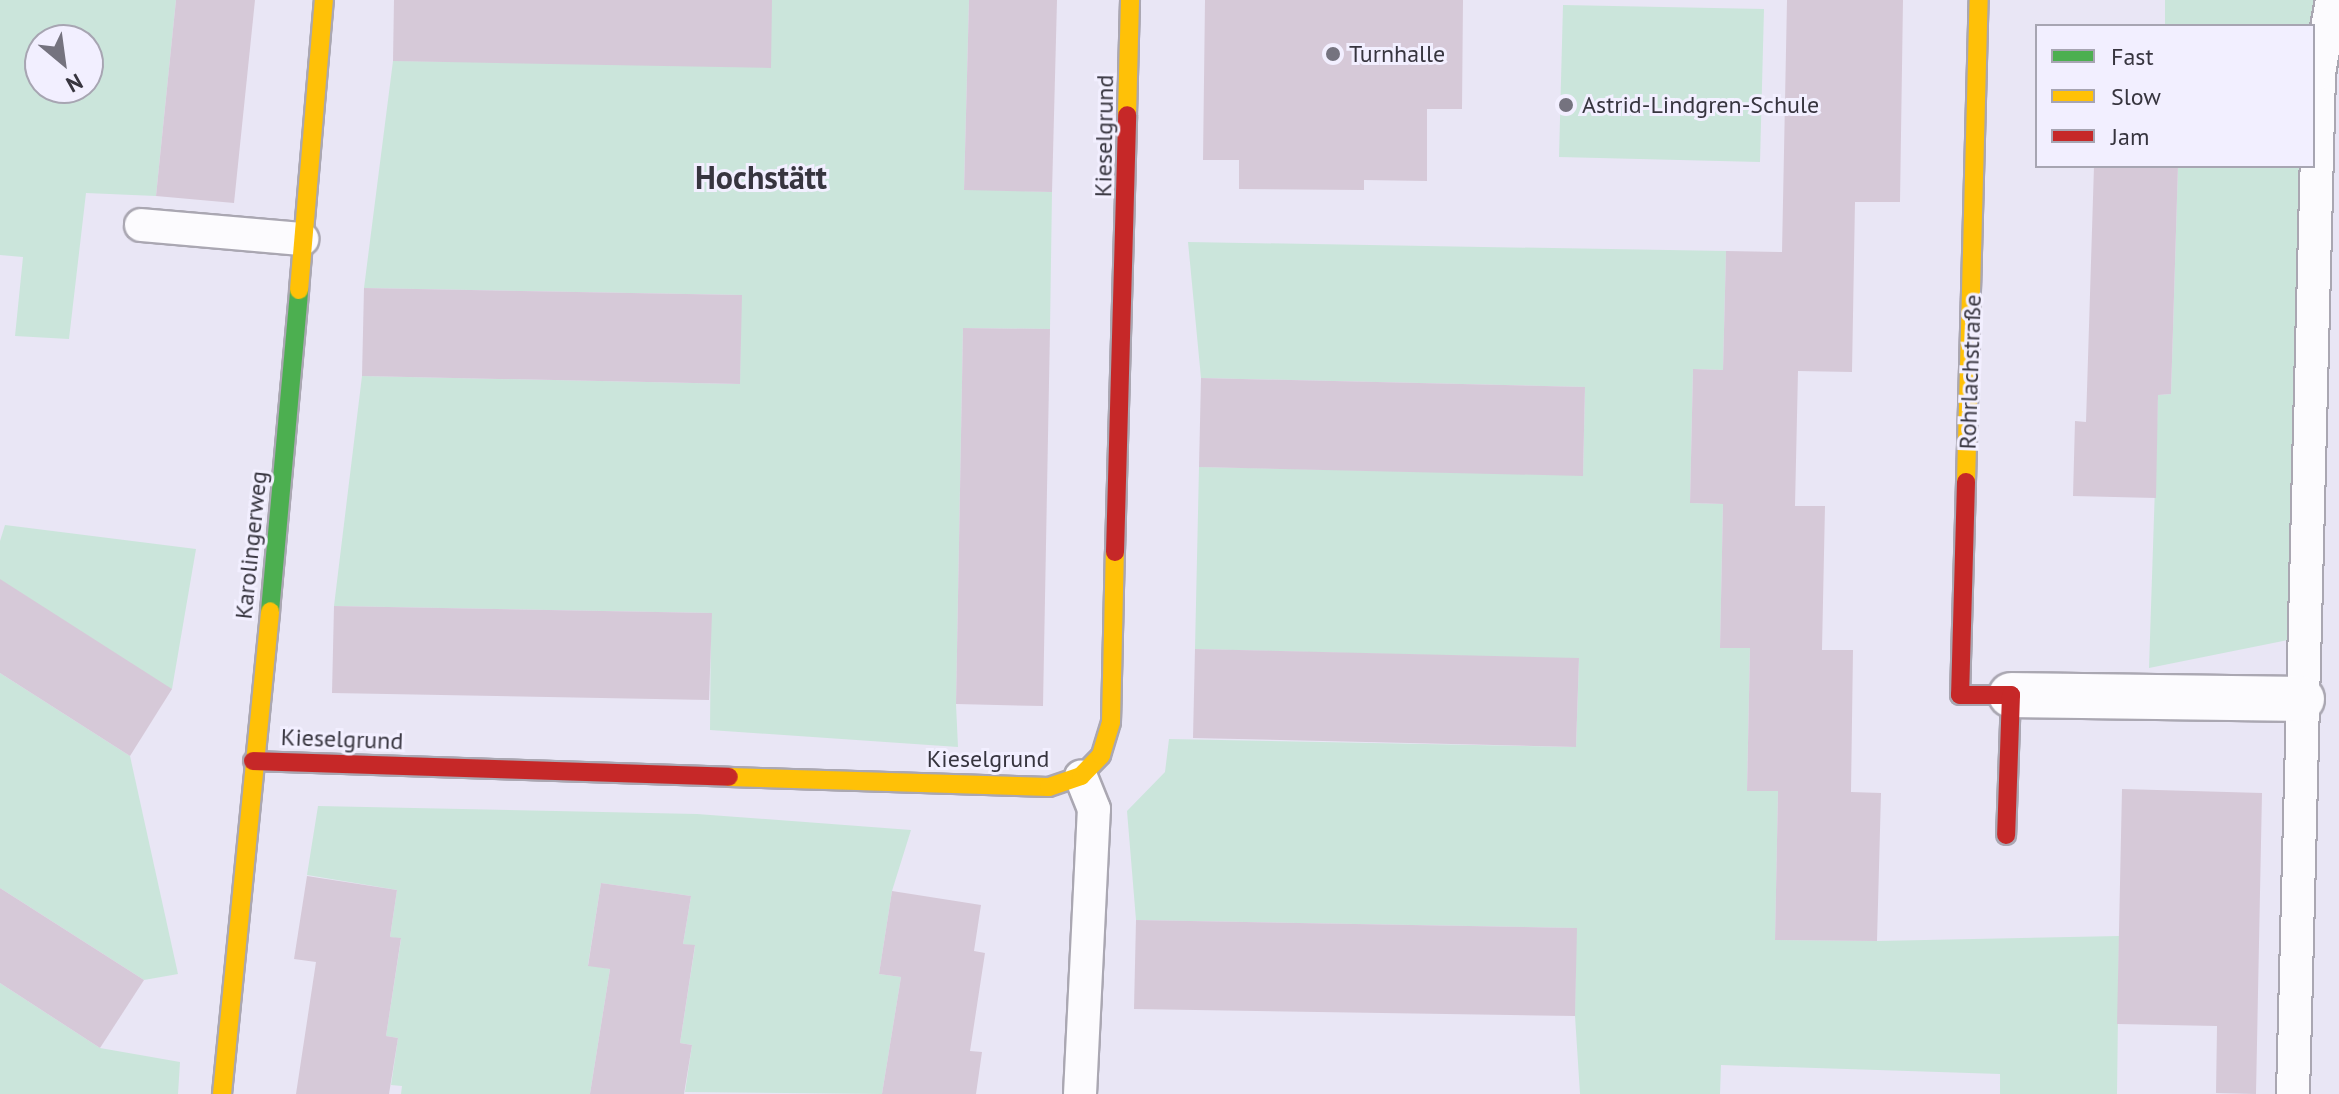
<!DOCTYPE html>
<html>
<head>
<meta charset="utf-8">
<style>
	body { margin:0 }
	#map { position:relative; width:2339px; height:1094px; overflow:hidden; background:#e9e6f5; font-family:"PT Sans",sans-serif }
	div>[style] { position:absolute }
	.green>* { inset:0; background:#cbe5db }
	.building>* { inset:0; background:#d6c9d8 }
	.roads { filter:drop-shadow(2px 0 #aaa7b2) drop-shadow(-2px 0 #aaa7b2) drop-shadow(0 2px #aaa7b2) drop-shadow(0 -2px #aaa7b2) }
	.lane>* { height:32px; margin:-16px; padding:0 16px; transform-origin:16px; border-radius:16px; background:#fcfbfe }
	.street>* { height:44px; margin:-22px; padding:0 22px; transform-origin:22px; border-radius:22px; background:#fcfbfe }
	.fast>* { height:18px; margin:-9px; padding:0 9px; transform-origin:9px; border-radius:9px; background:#4caf50 }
	.slow>* { height:18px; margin:-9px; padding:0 9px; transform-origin:9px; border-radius:9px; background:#ffc107 }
	.jam>* { height:18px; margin:-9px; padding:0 9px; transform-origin:9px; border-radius:9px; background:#c62828 }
	.dots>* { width:22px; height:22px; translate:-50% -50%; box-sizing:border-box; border:4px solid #f2efff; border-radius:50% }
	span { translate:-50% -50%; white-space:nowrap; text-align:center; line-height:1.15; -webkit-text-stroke:6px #f2efff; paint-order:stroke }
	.poi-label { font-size:24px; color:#37353f }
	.left { translate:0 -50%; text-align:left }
	.street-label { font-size:24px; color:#37353f }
	.district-label { font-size:32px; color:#37353f; font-weight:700 }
	.legend { position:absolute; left:2035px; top:24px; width:280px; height:144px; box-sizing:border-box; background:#f2efff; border:2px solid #a7a5b2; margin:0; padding:10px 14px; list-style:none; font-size:24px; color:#37353f }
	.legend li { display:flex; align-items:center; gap:16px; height:40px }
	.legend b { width:40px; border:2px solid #a7a5b2 }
	.north { position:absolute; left:24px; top:24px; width:80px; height:80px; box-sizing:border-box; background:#f2efff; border:2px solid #a7a5b2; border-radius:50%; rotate:151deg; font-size:22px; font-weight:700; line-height:32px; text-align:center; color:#37353f }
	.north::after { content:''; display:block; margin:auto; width:28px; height:36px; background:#75737f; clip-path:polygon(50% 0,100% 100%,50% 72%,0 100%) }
</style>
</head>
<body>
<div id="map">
	<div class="green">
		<div style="clip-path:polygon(evenodd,0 0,176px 0,156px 196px,86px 193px,69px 339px,15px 336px,23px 257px,0 255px,0 0,40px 40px,88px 40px,88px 88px,40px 88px,40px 40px)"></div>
		<div style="clip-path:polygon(772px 0,969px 0,964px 189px,1052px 192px,1050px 329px,963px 328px,956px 704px,958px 747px,710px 730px,711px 613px,334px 606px,362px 376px,740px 384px,741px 295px,364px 288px,393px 61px,520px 62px)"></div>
		<div style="clip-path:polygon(2165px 0,2329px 0,2288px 640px,2149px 668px,2158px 395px,2171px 394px,2178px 166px,2313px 166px,2313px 26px,2165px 26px)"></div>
		<div style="clip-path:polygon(1563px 5px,1764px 9px,1760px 162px,1559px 157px)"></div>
		<div style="clip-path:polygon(1188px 242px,1726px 251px,1723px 370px,1693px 369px,1690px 503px,1723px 504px,1720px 648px,1750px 648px,1747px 790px,1778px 791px,1775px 940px,1877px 941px,2119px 936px,2117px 1094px,2000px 1094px,2000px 1074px,1721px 1065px,1720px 1094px,1580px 1094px,1575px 1016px,1576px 928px,1136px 920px,1127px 811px,1165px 772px,1169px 739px,1576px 747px,1579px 659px,1195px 649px,1199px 467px,1583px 475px,1585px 387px,1201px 378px)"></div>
		<div style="clip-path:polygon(5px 525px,196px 549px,172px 689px,0 636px,0 541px)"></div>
		<div style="clip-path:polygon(0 673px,130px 756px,178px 974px,144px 980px,0 888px)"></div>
		<div style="clip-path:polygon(318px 806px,697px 814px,911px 830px,892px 891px,879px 974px,901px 977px,882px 1094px,685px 1092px,692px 1045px,680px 1043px,695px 946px,683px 944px,691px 896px,601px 883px,588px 965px,610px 969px,590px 1094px,401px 1094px,402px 1086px,391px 1085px,398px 1038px,386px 1036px,401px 939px,390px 937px,397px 890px,307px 875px)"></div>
		<div style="clip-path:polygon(0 983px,100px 1048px,180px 1062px,178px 1094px,0 1094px)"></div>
	</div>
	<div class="building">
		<div style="clip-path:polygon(176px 0,255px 0,234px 203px,156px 196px)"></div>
		<div style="clip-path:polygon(394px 0,772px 0,771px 68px,393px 61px)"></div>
		<div style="clip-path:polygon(969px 0,1057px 0,1052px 192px,964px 190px)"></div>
		<div style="clip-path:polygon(1205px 0,1463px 0,1462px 109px,1427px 109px,1427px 181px,1364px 180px,1364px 190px,1239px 189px,1239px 160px,1203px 160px)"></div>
		<div style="clip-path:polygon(1787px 0,1903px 0,1900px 202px,1855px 202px,1852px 372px,1798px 371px,1795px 506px,1825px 506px,1822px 650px,1853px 650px,1851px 792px,1881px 793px,1877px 941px,1775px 940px,1778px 791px,1747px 791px,1750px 648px,1720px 648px,1723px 504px,1690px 503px,1693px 369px,1723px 370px,1726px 251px,1782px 252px)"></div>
		<div style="clip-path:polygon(2094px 166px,2178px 166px,2171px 394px,2158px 395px,2156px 498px,2073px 496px,2075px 421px,2086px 422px)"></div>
		<div style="clip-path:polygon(364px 288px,742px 295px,740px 384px,362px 376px)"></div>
		<div style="clip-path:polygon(963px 328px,1050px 329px,1043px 706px,956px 704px)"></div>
		<div style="clip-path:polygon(1201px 378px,1585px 387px,1583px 476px,1199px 467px)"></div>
		<div style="clip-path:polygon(0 579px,172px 689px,130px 756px,0 673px)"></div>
		<div style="clip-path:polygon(334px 606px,712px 613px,709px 700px,332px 693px)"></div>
		<div style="clip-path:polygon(1195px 649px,1579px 658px,1576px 747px,1193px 738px)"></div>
		<div style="clip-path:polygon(2122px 789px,2262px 793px,2256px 1094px,2216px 1093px,2217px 1026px,2117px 1024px)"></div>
		<div style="clip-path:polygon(307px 876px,397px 890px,390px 937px,401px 938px,386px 1036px,398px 1038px,389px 1094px,296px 1094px,316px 962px,294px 959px)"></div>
		<div style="clip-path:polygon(601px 883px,691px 896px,683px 944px,695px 945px,680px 1043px,692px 1045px,684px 1094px,590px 1094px,610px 969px,588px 966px)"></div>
		<div style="clip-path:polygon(0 888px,144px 980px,100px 1048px,0 983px)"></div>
		<div style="clip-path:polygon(892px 891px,981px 905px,974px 951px,985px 953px,970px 1051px,982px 1052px,976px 1094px,882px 1094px,901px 977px,879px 974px)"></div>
		<div style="clip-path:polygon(1136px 920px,1577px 928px,1575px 1016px,1134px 1009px)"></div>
	</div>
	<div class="roads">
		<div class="lane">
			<div style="left:141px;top:225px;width:162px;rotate:5deg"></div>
			<div style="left:1080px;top:1094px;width:285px;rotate:-87.2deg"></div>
			<div style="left:1094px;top:809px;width:35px;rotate:-112deg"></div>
			<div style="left:2293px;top:1094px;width:1021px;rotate:-88.54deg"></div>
			<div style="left:2319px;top:73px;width:74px;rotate:-79.9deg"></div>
		</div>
		<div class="street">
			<div style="left:2011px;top:695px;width:291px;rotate:0.8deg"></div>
		</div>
		<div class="fast">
			<div style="left:270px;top:611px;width:322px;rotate:-84.8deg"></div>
		</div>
		<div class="slow">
			<div style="left:1127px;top:115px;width:115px;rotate:-88.5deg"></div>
			<div style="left:299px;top:290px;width:291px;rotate:-85.1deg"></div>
			<div style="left:1966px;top:482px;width:482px;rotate:-88.5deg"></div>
			<div style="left:729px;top:777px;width:320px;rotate:1.8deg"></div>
			<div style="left:1049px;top:787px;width:34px;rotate:-19deg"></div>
			<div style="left:1081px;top:776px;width:29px;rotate:-46deg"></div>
			<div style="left:1101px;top:755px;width:34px;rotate:-73deg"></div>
			<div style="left:1111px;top:722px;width:170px;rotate:-88.7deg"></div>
			<div style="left:222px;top:1094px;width:485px;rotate:-84.3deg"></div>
		</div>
		<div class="jam">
			<div style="left:1966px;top:482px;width:213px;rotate:91.6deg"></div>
			<div style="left:1960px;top:695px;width:51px"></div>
			<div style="left:2011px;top:695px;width:140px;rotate:92deg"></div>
			<div style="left:1115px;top:552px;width:437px;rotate:-88.4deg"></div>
			<div style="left:253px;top:761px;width:476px;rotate:1.9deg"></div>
		</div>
	</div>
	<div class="dots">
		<div style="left:1333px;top:54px;background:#75737f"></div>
		<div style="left:1566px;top:105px;background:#75737f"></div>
	</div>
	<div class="poi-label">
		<span class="left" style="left:1349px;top:54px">Turnhalle</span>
		<span class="left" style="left:1582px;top:105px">Astrid-Lindgren-Schule</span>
	</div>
	<div class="street-label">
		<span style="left:1104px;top:136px;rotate:-89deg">Kieselgrund</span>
		<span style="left:1970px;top:372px;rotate:-88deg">Rohrlachstraße</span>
		<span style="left:251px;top:545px;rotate:-84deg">Karolingerweg</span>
		<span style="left:342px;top:739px;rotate:2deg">Kieselgrund</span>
		<span style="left:988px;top:759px">Kieselgrund</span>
	</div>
	<div class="district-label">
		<span style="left:761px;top:177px">Hochstätt</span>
	</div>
	<ul class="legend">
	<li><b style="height:10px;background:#4caf50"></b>Fast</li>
	<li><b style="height:10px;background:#ffc107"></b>Slow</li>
	<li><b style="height:10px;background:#c62828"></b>Jam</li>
	</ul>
	<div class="north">N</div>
</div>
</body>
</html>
